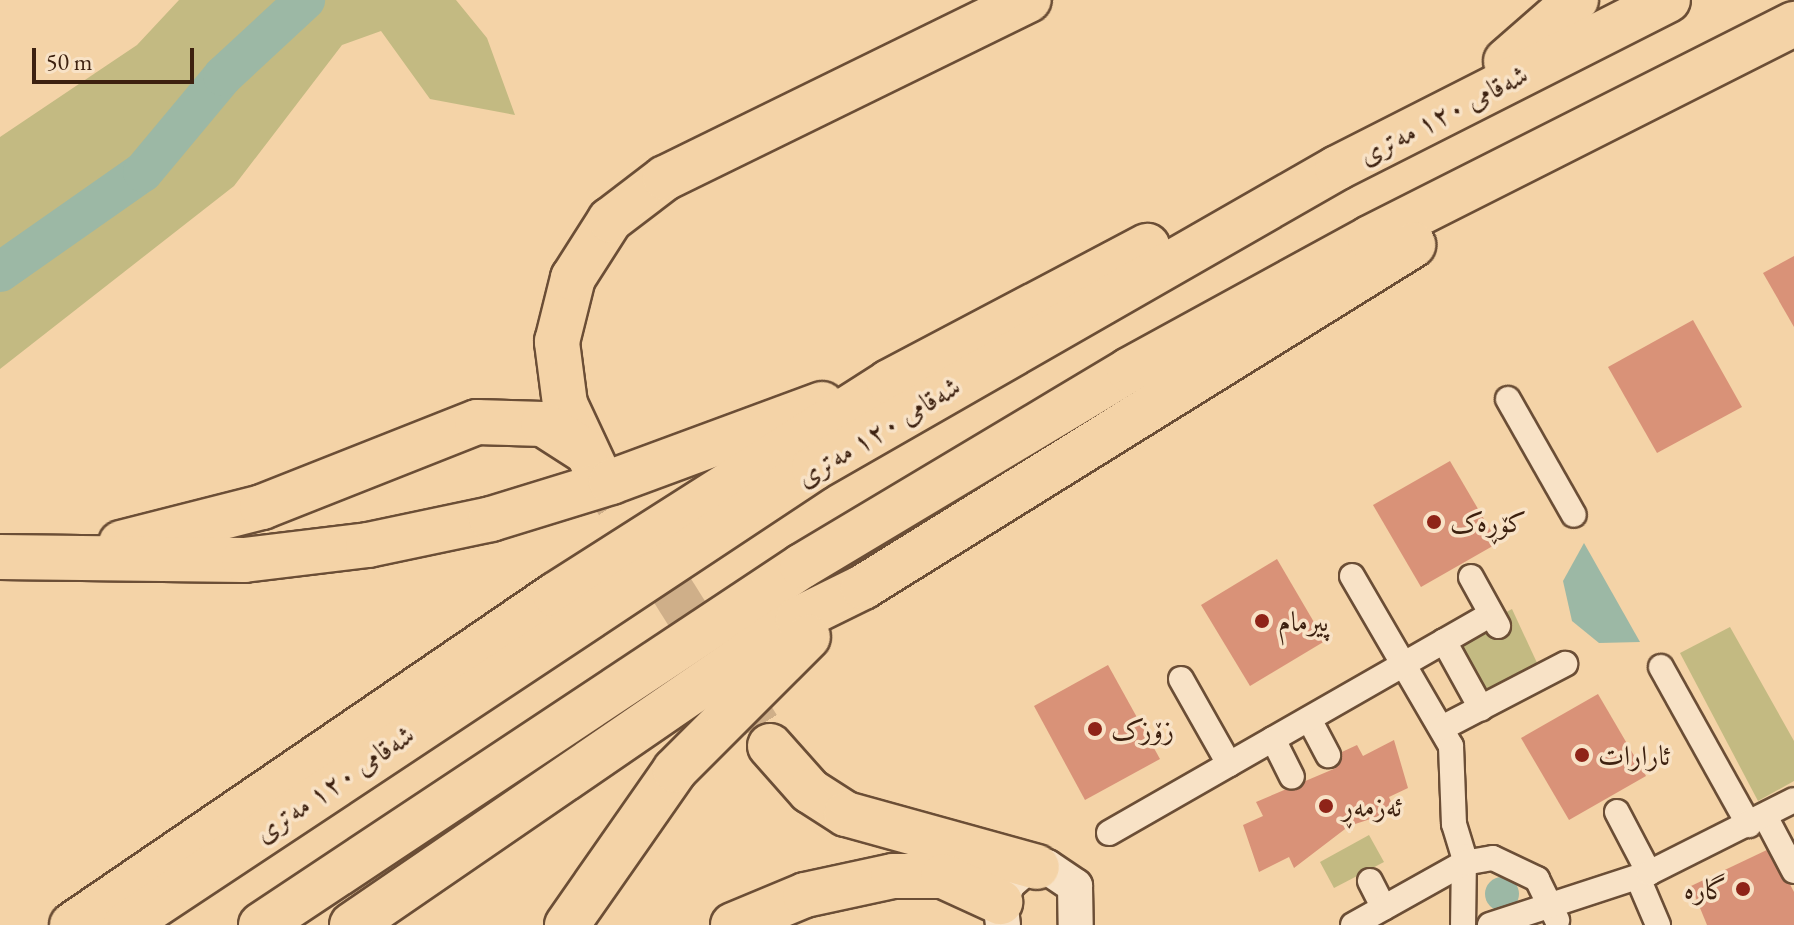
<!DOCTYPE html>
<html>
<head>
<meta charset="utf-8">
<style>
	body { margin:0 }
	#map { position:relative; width:1794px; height:925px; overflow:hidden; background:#f4d3a7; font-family:"EB Garamond",Amiri,serif }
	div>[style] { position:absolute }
	.green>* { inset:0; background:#c3ba82 }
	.water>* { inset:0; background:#9cb8a5 }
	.round { border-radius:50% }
	.river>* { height:40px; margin:-20px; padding:0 20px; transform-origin:20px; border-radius:20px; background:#9cb8a5 }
	.building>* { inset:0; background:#d99278 }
	.highway-tunnel>* { height:44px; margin-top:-22px; transform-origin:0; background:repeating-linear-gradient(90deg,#cfaf89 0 44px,transparent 0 66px) }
	.roads { filter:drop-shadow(2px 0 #6b4e36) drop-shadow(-2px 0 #6b4e36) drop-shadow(0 2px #6b4e36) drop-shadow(0 -2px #6b4e36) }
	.street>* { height:24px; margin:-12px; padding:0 12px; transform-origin:12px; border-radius:12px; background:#f8e2c6 }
	.secondary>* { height:34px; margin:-17px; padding:0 17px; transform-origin:17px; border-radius:17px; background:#f8e2c6 }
	.highway>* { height:44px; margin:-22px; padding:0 22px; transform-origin:22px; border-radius:22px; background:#f4d3a7 }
	.dots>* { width:22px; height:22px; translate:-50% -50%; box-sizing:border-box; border:4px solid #f8e2c6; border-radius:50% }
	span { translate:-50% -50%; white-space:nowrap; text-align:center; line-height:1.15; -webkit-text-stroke:7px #f8e2c6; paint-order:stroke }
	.street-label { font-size:28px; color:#3d2110 }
	.poi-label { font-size:28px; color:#3d2110 }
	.left { translate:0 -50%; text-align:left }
	.right { translate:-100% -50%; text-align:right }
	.scale { position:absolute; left:32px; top:48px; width:162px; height:36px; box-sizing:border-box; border:4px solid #3d2110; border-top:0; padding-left:10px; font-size:24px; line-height:28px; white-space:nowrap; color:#3d2110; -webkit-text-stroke:6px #f8e2c6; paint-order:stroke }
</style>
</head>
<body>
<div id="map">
	<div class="green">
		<div style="clip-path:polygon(179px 0,456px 0,487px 38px,515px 115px,430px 99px,381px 31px,342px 45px,234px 186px,0 369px,0 137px,137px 45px)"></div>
		<div style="clip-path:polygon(1512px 609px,1538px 665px,1481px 702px,1448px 643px)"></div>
		<div style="clip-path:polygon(1730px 627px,1794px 741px,1794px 781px,1758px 801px,1680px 653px)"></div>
		<div style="clip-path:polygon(1369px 835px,1384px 862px,1334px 888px,1320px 862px)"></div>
	</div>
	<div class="water">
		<div style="clip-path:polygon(1584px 543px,1640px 642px,1599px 643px,1572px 621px,1563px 581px)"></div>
		<div class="round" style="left:1485px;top:877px;width:34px;height:34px"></div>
	</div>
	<div class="river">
		<div style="left:0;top:272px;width:174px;rotate:-35deg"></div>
		<div style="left:143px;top:172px;width:125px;rotate:-50.2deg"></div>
		<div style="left:223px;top:76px;width:112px;rotate:-42.8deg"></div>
	</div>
	<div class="building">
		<div style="clip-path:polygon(1794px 256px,1794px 327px,1763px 273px)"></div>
		<div style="clip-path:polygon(1693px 320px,1742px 407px,1657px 453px,1608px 367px)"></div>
		<div style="clip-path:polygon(1450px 461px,1498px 543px,1421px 587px,1373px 505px)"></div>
		<div style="clip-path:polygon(1277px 559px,1325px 641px,1250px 686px,1201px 605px)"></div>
		<div style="clip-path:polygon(1108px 665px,1160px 759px,1085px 800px,1034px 706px)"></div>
		<div style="clip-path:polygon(1598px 694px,1646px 776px,1569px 820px,1521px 738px)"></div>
		<div style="clip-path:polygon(1394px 740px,1408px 788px,1389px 797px,1395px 811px,1349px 826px,1294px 868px,1289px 857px,1259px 872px,1243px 825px,1263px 816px,1256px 802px,1336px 768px,1331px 757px,1357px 745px,1363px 756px)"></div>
		<div style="clip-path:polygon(1771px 848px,1794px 892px,1794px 925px,1707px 925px,1691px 886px)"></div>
	</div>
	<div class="highway-tunnel">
		<div style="left:594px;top:466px;width:331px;rotate:57.8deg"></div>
	</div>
	<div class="roads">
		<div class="street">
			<div style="left:1508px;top:399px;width:133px;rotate:60.4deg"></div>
			<div style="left:1352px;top:576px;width:197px;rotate:59.8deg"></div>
			<div style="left:1451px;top:746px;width:78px;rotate:87.8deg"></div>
			<div style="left:1454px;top:824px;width:34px;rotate:73deg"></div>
			<div style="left:1464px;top:856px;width:69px;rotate:90.8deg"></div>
			<div style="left:1471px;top:577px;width:56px;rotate:61.1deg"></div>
			<div style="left:1444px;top:641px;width:77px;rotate:61.1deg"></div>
			<div style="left:1661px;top:667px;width:181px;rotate:60.9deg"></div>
			<div style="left:1181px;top:679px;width:98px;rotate:60.5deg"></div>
			<div style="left:1309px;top:719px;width:41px;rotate:62.2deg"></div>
			<div style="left:1442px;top:728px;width:139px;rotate:-27.5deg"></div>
			<div style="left:1273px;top:739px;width:42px;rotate:63.4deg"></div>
			<div style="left:1617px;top:812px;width:69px;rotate:62.3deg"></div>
			<div style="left:1765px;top:816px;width:62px;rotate:62.2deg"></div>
			<div style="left:1109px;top:833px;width:440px;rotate:-29.8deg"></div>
			<div style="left:1638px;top:878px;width:51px;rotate:66.9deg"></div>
			<div style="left:1370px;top:881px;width:30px;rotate:63deg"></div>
			<div style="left:1353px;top:925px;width:127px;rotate:-29.2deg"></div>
			<div style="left:1464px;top:863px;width:29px;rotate:-10deg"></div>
			<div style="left:1493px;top:858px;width:49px;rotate:25.5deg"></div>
			<div style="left:1537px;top:879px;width:46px;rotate:64deg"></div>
			<div style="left:1490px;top:925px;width:167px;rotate:-18.1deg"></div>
			<div style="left:1649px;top:873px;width:162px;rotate:-26.7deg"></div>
		</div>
		<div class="secondary">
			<div style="left:1003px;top:925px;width:23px;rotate:-97deg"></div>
			<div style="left:1000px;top:902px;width:21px;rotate:-67deg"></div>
			<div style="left:1008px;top:883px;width:20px;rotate:-41deg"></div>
			<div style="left:1023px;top:870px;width:24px;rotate:-7deg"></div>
			<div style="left:1047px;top:867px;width:34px;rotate:34deg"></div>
			<div style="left:1075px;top:886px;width:39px;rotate:89deg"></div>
		</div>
		<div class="highway">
			<div style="left:1506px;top:61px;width:93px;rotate:-41.1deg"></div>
			<div style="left:594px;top:466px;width:68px;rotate:-115.1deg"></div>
			<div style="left:565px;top:404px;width:63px;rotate:-97.4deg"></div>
			<div style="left:557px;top:342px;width:66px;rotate:-76deg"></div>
			<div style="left:573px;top:278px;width:69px;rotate:-57.5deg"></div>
			<div style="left:610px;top:220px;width:69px;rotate:-37.4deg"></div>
			<div style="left:665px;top:178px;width:405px;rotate:-26.1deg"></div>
			<div style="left:121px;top:543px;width:146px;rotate:-14.3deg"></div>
			<div style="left:262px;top:507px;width:231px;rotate:-21.6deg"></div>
			<div style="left:477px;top:422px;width:66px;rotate:1.7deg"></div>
			<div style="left:543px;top:424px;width:50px;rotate:32.7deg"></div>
			<div style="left:0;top:557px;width:244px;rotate:0.7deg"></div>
			<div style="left:244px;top:560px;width:125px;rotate:-6.9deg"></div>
			<div style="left:368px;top:545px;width:126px;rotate:-11.9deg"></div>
			<div style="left:491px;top:519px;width:126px;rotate:-17.1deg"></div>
			<div style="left:611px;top:482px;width:225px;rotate:-20.3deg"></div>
			<div style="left:770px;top:746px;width:60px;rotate:48.4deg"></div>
			<div style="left:810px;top:791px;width:43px;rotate:32.6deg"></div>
			<div style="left:846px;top:814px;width:198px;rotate:15.5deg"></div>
			<div style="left:72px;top:925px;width:585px;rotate:-34.34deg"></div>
			<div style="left:555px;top:595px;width:396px;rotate:-32.5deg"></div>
			<div style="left:889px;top:382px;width:292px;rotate:-27.8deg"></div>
			<div style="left:125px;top:925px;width:827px;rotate:-33.56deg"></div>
			<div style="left:814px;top:468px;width:603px;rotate:-29.84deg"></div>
			<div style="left:1337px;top:168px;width:371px;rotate:-26.9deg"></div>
			<div style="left:261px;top:925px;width:649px;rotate:-33.57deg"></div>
			<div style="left:802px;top:566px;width:381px;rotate:-30.9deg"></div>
			<div style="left:1129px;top:370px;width:275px;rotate:-28.7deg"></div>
			<div style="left:1370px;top:238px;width:475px;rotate:-26.8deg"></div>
			<div style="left:352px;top:925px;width:541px;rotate:-34.45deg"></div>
			<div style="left:798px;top:619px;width:72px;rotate:-26.2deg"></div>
			<div style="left:863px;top:587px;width:648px;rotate:-31.87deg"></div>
			<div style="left:567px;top:925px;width:189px;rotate:-55.1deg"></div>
			<div style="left:675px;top:770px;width:188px;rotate:-45deg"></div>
			<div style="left:733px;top:925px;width:78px;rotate:-22.6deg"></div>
			<div style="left:805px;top:895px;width:90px;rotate:-12.2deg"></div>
			<div style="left:893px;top:876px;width:50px"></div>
			<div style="left:943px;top:876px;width:63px;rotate:24.5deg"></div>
		</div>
	</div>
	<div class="dots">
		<div style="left:1434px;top:522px;background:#8f2418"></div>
		<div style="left:1262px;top:621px;background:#8f2418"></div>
		<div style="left:1095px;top:729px;background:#8f2418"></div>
		<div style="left:1582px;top:755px;background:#8f2418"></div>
		<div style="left:1326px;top:806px;background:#8f2418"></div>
		<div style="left:1743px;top:889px;background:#8f2418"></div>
	</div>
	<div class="street-label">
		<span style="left:1443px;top:114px;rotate:-27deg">شەقامی ١٢٠ مەتری</span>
		<span style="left:878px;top:431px;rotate:-31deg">شەقامی ١٢٠ مەتری</span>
		<span style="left:334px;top:783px;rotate:-34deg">شەقامی ١٢٠ مەتری</span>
	</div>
	<div class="poi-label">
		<span class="left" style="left:1450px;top:522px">کۆڕەک</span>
		<span class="left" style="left:1278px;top:621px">پیرمام</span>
		<span class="left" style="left:1111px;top:729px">زۆزک</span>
		<span class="left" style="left:1598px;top:755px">ئارارات</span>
		<span class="left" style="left:1342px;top:806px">ئەزمەڕ</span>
		<span class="right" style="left:1727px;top:889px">گارە</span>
	</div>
	<div class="scale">50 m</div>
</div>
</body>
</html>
